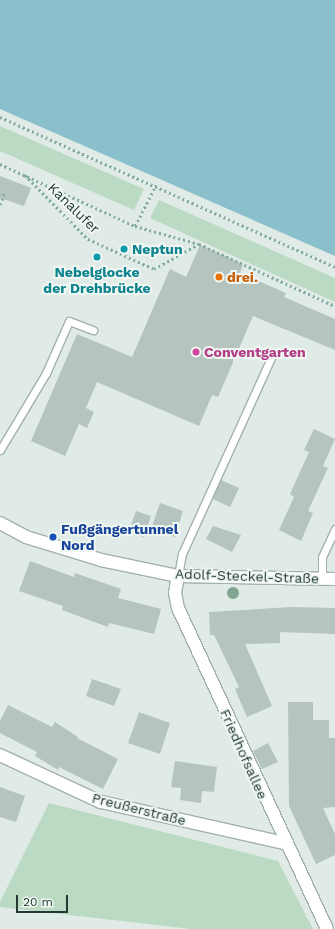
<!DOCTYPE html>
<html>
<head>
<meta charset="utf-8">
<style>
	body { margin:0 }
	#map { position:relative; width:335px; height:929px; overflow:hidden; background:#e0eae6; font-family:"Work Sans",sans-serif }
	div>[style] { position:absolute }
	.green>* { inset:0; background:#badac3 }
	.water>* { inset:0; background:#8abfcc }
	.building>* { inset:0; background:#b5c4bf }
	.path>* { height:2.5px; margin-top:-1.25px; transform-origin:0; background:repeating-linear-gradient(90deg,#82aba0 0 2px,transparent 0 5px) }
	.roads { filter:drop-shadow(1px 0 #a3b1ad) drop-shadow(-1px 0 #a3b1ad) drop-shadow(0 1px #a3b1ad) drop-shadow(0 -1px #a3b1ad) }
	.service>* { height:7px; margin:-3.5px; padding:0 3.5px; transform-origin:3.5px; border-radius:3.5px; background:#fff }
	.minor>* { height:12px; margin:-6px; padding:0 6px; transform-origin:6px; border-radius:6px; background:#fff }
	.tertiary>* { height:12px; margin:-6px; padding:0 6px; transform-origin:6px; border-radius:6px; background:#fff }
	.trees>* { width:12px; height:12px; margin:-6px; border-radius:50%; background:#7fa590 }
	.dots>* { width:11px; height:11px; translate:-50% -50%; box-sizing:border-box; border:2px solid #f0f7f3; border-radius:50% }
	span { translate:-50% -50%; white-space:nowrap; text-align:center; line-height:1.15; -webkit-text-stroke:4px #f0f7f3; paint-order:stroke }
	.street-label { font-size:14px; color:#223933 }
	.culture-label { font-size:14px; color:#0d838f; font-weight:700 }
	.left { translate:0 -50%; text-align:left }
	.food-label { font-size:14px; color:#c56008; font-weight:700 }
	.hotel-label { font-size:14px; color:#b23c85; font-weight:700 }
	.transit-label { font-size:14px; color:#164399; font-weight:700 }
	.scale { position:absolute; left:16px; top:895px; width:52px; height:18px; box-sizing:border-box; border:2px solid #223933; border-top:0; padding-left:5px; font-size:12px; line-height:14px; white-space:nowrap; color:#223933; -webkit-text-stroke:3px #f0f7f3; paint-order:stroke }
</style>
</head>
<body>
<div id="map">
	<div class="green">
		<div style="clip-path:polygon(0 126px,144px 189px,134px 210px,0 151px)"></div>
		<div style="clip-path:polygon(159px 200px,335px 278px,335px 302px,150px 218px)"></div>
		<div style="clip-path:polygon(49px 803px,278px 861px,313px 929px,191px 929px,0 907px,0 902px)"></div>
	</div>
	<div class="water">
		<div style="clip-path:polygon(0 0,335px 0,335px 256px,0 109px)"></div>
	</div>
	<div class="building">
		<div style="clip-path:polygon(0 176px,31px 188px,24px 206px,0 198px)"></div>
		<div style="clip-path:polygon(200px 245px,243px 264px,240px 273px,286px 293px,284px 297px,335px 319px,335px 350px,253px 316px,218px 397px,212px 395px,199px 426px,97px 382px,86px 408px,94px 412px,87px 428px,79px 424px,65px 456px,31px 441px,77px 334px,132px 357px,170px 269px,186px 277px)"></div>
		<div style="clip-path:polygon(314px 429px,335px 439px,323px 466px,328px 468px,308px 511px,313px 513px,301px 541px,279px 530px,294px 497px,290px 494px,309px 452px,304px 450px)"></div>
		<div style="clip-path:polygon(221px 480px,239px 488px,230px 507px,213px 499px)"></div>
		<div style="clip-path:polygon(160px 503px,183px 511px,175px 537px,151px 529px)"></div>
		<div style="clip-path:polygon(136px 511px,151px 516px,144px 537px,129px 531px)"></div>
		<div style="clip-path:polygon(213px 526px,241px 535px,232px 552px,206px 539px)"></div>
		<div style="clip-path:polygon(30px 561px,74px 577px,75px 573px,121px 589px,118px 598px,161px 609px,154px 634px,109px 623px,108px 627px,62px 610px,63px 606px,19px 591px)"></div>
		<div style="clip-path:polygon(291px 607px,335px 608px,335px 634px,280px 632px,280px 643px,245px 644px,272px 706px,247px 717px,235px 689px,239px 687px,214px 635px,210px 635px,209px 612px)"></div>
		<div style="clip-path:polygon(92px 679px,121px 689px,114px 706px,86px 696px)"></div>
		<div style="clip-path:polygon(288px 702px,313px 702px,313px 720px,329px 720px,329px 738px,335px 738px,335px 807px,323px 808px,335px 834px,335px 855px,316px 864px,289px 806px)"></div>
		<div style="clip-path:polygon(8px 705px,52px 727px,55px 722px,78px 737px,77px 738px,118px 759px,103px 789px,59px 767px,58px 770px,35px 756px,37px 752px,0 733px,0 721px)"></div>
		<div style="clip-path:polygon(139px 712px,170px 723px,160px 754px,128px 743px)"></div>
		<div style="clip-path:polygon(268px 743px,278px 762px,262px 769px,253px 751px)"></div>
		<div style="clip-path:polygon(175px 761px,217px 767px,214px 792px,202px 791px,201px 803px,180px 800px,181px 788px,171px 787px)"></div>
		<div style="clip-path:polygon(0 787px,25px 796px,16px 822px,0 817px)"></div>
	</div>
	<div class="path">
		<div style="left:0;top:117px;width:367px;rotate:24.1deg"></div>
		<div style="left:0;top:164px;width:149px;rotate:24.7deg"></div>
		<div style="left:135px;top:226px;width:46px;rotate:-62.9deg"></div>
		<div style="left:25px;top:175px;width:90px;rotate:45.5deg"></div>
		<div style="left:88px;top:239px;width:72px;rotate:24.4deg"></div>
		<div style="left:154px;top:269px;width:51px;rotate:-29.1deg"></div>
		<div style="left:199px;top:244px;width:149px;rotate:24.5deg"></div>
		<div style="left:0;top:205px;width:12px;rotate:-70deg"></div>
		<div style="left:135px;top:226px;width:66px;rotate:15.7deg"></div>
	</div>
	<div class="roads">
		<div class="service">
			<div style="left:0;top:450px;width:90px;rotate:-59.1deg"></div>
			<div style="left:46px;top:373px;width:57px;rotate:-66.1deg"></div>
			<div style="left:69px;top:321px;width:26px;rotate:21deg"></div>
			<div style="left:178px;top:576px;width:22px;rotate:-80deg"></div>
			<div style="left:182px;top:554px;width:221px;rotate:-65.6deg"></div>
			<div style="left:322px;top:579px;width:22px;rotate:-90deg"></div>
			<div style="left:322px;top:557px;width:31px;rotate:-65deg"></div>
		</div>
		<div class="minor">
			<div style="left:178px;top:576px;width:17px;rotate:100deg"></div>
			<div style="left:175px;top:593px;width:15px;rotate:79deg"></div>
			<div style="left:178px;top:608px;width:354px;rotate:65.1deg"></div>
			<div style="left:0;top:755px;width:111px;rotate:25deg"></div>
			<div style="left:101px;top:802px;width:189px;rotate:12.6deg"></div>
		</div>
		<div class="tertiary">
			<div style="left:0;top:523px;width:30px;rotate:28deg"></div>
			<div style="left:26px;top:537px;width:78px;rotate:17deg"></div>
			<div style="left:101px;top:560px;width:79px;rotate:11.7deg"></div>
			<div style="left:178px;top:576px;width:157px;rotate:1.1deg"></div>
		</div>
	</div>
	<div class="trees">
		<div style="left:233px;top:593px"></div>
	</div>
	<div class="dots">
		<div style="left:124px;top:249px;background:#0f9aa8"></div>
		<div style="left:97px;top:257px;background:#0f9aa8"></div>
		<div style="left:219px;top:277px;background:#e8710a"></div>
		<div style="left:196px;top:352px;background:#d1479c"></div>
		<div style="left:53px;top:537px;background:#1a4fb4"></div>
	</div>
	<div class="street-label">
		<span style="left:74px;top:208px;rotate:44deg">Kanalufer</span>
		<span style="left:247px;top:576px;rotate:2deg">Adolf-Steckel-Straße</span>
		<span style="left:244px;top:754px;rotate:66deg">Friedhofsallee</span>
		<span style="left:139px;top:809px;rotate:14deg">Preußerstraße</span>
	</div>
	<div class="culture-label">
		<span class="left" style="left:132px;top:249px">Neptun</span>
		<span style="left:97px;top:280px">Nebelglocke<br>der Drehbrücke</span>
	</div>
	<div class="food-label">
		<span class="left" style="left:227px;top:277px">drei.</span>
	</div>
	<div class="hotel-label">
		<span class="left" style="left:204px;top:352px">Conventgarten</span>
	</div>
	<div class="transit-label">
		<span class="left" style="left:61px;top:537px">Fußgängertunnel<br>Nord</span>
	</div>
	<div class="scale">20 m</div>
</div>
</body>
</html>
